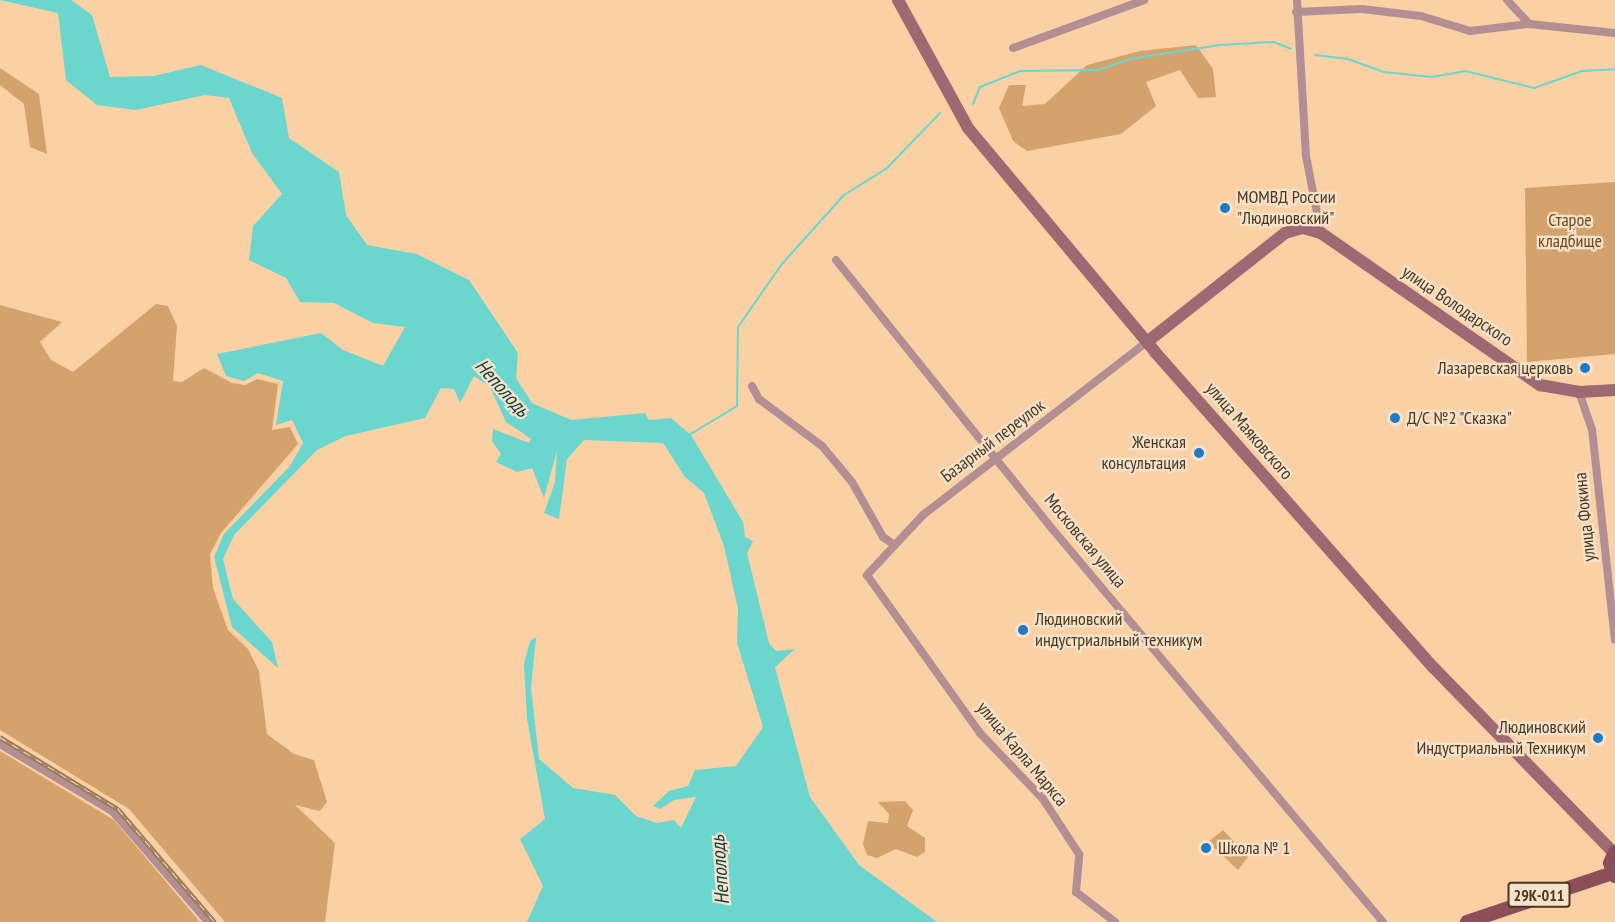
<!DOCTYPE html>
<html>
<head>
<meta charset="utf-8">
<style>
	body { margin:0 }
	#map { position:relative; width:1615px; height:922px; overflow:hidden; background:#fad1a4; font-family:"PT Sans Narrow",sans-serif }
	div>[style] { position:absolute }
	.green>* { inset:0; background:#d4a36d }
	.water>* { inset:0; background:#6bd6ce }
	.stream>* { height:2px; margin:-1px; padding:0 1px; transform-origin:1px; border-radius:1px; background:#6bd6ce }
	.street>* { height:8px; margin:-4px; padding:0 4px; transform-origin:4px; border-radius:4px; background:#b38e93 }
	.secondary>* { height:12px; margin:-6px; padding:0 6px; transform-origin:6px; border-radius:6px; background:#9d6972 }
	.primary>* { height:14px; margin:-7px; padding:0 7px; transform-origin:7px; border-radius:7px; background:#8d4e5a }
	.rail>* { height:4.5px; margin-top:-2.25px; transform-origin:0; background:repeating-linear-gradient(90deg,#f7e2cc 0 7px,#9b7d5c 0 14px); box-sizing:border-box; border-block:2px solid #9b7d5c }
	.dots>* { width:16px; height:16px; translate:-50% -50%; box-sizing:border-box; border:3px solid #f7e2cc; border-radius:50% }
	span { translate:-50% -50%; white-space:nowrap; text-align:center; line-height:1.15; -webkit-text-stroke:4.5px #f7e2cc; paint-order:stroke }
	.shield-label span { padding:2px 4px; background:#f7e2cc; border:2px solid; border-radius:4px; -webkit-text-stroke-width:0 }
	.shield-label { font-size:16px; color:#4b3720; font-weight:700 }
	.poi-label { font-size:18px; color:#4b3720 }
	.left { translate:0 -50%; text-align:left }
	.right { translate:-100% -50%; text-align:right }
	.park-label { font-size:18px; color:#6d491b }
	.street-label { font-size:18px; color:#4b3720 }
	.water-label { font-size:20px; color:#10423f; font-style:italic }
</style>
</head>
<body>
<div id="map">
	<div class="green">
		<div style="clip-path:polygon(1196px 45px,1213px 69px,1216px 97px,1198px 98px,1180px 70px,1146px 82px,1156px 106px,1121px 134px,1027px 151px,1013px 141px,999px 108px,1009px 85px,1026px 85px,1022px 106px,1045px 104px,1087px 65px,1140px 51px)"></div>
		<div style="clip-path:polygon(0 68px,39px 94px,47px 154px,30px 147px,24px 104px,0 85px)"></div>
		<div style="clip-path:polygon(1615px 182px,1615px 354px,1527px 362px,1525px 188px)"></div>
		<div style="clip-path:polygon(156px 304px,168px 306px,177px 326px,173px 381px,182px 382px,204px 368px,232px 383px,245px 385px,257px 379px,278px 384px,272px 430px,290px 427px,298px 444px,221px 533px,210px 554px,213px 588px,228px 630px,248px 649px,259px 671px,267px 734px,294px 754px,314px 760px,327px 802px,320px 811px,295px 805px,335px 843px,325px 922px,225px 922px,129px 809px,0 730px,0 305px,62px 322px,40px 342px,51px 360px,73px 372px)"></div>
		<div style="clip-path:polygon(0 751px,114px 820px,200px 922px,0 922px)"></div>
		<div style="clip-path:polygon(905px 801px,913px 810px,907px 826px,925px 838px,925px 852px,917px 857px,896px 849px,877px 858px,867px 855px,863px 844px,868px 821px,888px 823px,889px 814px,878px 802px)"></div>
		<div style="clip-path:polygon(1223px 830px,1248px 857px,1238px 870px,1208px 842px)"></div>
	</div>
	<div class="water">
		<div style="clip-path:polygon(0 0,71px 0,92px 15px,110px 77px,154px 76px,201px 65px,282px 98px,289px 138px,339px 172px,346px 215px,367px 245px,417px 254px,469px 280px,518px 353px,516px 378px,532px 403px,571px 420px,645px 413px,649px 420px,671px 418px,691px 435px,743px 522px,745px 537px,753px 541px,747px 553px,769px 643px,776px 651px,795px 649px,775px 667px,810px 797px,859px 865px,937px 922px,527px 922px,543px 886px,520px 839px,545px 819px,527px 719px,524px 664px,530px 641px,536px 637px,531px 688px,539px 759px,573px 788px,615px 795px,636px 816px,657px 823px,674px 820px,681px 828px,696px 797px,674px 800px,660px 809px,653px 806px,669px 791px,688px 786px,695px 770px,736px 766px,763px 727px,737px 643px,738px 609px,724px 546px,704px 493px,685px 477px,663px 443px,584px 440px,567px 459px,559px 519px,544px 513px,555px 482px,557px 451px,544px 498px,532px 468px,517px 472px,496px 462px,501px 454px,492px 441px,493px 429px,529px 443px,531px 439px,506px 422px,490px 387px,474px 376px,460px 403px,454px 389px,441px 388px,425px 418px,346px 436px,317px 450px,234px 535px,223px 559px,233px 599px,272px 642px,278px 668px,232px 627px,214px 557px,224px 534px,290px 466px,303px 443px,292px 420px,276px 425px,283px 381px,258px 373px,244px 381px,226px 376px,217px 354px,321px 333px,343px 350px,383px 366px,405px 327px,373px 323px,334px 303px,300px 302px,286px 278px,249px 260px,253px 226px,282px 194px,252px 153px,229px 98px,205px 95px,136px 110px,97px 105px,66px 80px,58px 13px)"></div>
	</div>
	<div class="stream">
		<div style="left:1315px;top:55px;width:33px;rotate:7deg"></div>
		<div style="left:1348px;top:59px;width:38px;rotate:20deg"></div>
		<div style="left:1384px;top:72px;width:48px;rotate:5.9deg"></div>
		<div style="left:1432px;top:77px;width:34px;rotate:-10deg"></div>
		<div style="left:1465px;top:71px;width:71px;rotate:13.8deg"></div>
		<div style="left:1534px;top:88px;width:51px;rotate:-19.5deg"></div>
		<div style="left:1582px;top:71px;width:33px;rotate:-3deg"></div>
		<div style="left:973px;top:104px;width:18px;rotate:-68deg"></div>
		<div style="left:980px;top:87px;width:43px;rotate:-21.8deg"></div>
		<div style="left:1020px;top:71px;width:78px;rotate:-0.7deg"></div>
		<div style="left:1098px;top:70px;width:34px;rotate:-19deg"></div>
		<div style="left:1130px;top:59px;width:91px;rotate:-8.8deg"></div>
		<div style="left:1220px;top:45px;width:54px;rotate:-3.2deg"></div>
		<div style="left:1274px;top:42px;width:18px;rotate:22deg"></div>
		<div style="left:689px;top:435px;width:56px;rotate:-31.1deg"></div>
		<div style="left:737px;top:406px;width:79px;rotate:-89.3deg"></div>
		<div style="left:738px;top:327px;width:77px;rotate:-55.1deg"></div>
		<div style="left:782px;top:264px;width:93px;rotate:-48.1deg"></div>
		<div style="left:844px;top:195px;width:49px;rotate:-31.8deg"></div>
		<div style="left:886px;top:169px;width:78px;rotate:-46deg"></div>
	</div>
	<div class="street">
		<div style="left:1297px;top:0;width:156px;rotate:86.7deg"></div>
		<div style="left:1306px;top:156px;width:78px;rotate:79deg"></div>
		<div style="left:1507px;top:0;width:33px;rotate:47deg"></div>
		<div style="left:1529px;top:24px;width:86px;rotate:6deg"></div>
		<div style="left:1296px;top:12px;width:66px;rotate:-2.6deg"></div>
		<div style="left:1362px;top:9px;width:59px;rotate:6.8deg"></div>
		<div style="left:1421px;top:16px;width:51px;rotate:17deg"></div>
		<div style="left:1470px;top:31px;width:59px;rotate:-6.8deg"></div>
		<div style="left:1013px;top:48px;width:140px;rotate:-20.1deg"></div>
		<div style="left:836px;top:260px;width:348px;rotate:51.2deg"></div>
		<div style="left:1054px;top:531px;width:511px;rotate:49.92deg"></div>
		<div style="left:752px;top:386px;width:15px;rotate:62deg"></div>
		<div style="left:759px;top:399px;width:79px;rotate:36.7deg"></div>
		<div style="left:822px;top:446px;width:47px;rotate:50.2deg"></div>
		<div style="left:852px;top:482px;width:63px;rotate:60.6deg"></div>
		<div style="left:883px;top:537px;width:14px;rotate:34deg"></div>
		<div style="left:1579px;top:392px;width:39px;rotate:71deg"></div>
		<div style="left:1592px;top:429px;width:212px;rotate:83.8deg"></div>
		<div style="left:0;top:744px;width:131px;rotate:30.9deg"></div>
		<div style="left:112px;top:811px;width:147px;rotate:49.1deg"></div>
		<div style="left:1115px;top:922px;width:49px;rotate:-142.4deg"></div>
		<div style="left:1076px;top:892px;width:38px;rotate:-85deg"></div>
		<div style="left:1079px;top:854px;width:66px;rotate:-123.2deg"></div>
		<div style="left:1043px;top:799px;width:91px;rotate:-133.7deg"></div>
		<div style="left:980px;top:733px;width:194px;rotate:-125.6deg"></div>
		<div style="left:867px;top:575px;width:82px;rotate:-47deg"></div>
		<div style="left:923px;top:515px;width:283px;rotate:-37.7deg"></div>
	</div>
	<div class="secondary">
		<div style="left:898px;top:0;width:146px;rotate:61.3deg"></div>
		<div style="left:968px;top:128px;width:292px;rotate:50.1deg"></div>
		<div style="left:1155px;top:352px;width:420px;rotate:48.6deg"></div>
		<div style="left:1433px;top:667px;width:260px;rotate:45.8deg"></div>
		<div style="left:1147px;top:342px;width:176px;rotate:-38.3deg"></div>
		<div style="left:1285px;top:233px;width:19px;rotate:-16deg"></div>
		<div style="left:1303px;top:228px;width:19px;rotate:16deg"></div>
		<div style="left:1321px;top:233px;width:267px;rotate:34.8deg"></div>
		<div style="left:1540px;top:385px;width:40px;rotate:10deg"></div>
		<div style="left:1579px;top:392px;width:36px;rotate:-3deg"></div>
	</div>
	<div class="primary">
		<div style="left:1615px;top:852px;width:12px;rotate:114deg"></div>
		<div style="left:1610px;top:863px;width:14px;rotate:69deg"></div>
		<div style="left:1467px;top:922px;width:154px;rotate:-18.6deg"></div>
	</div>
	<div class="rail">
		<div style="left:0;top:737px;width:138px;rotate:31.4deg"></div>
		<div style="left:118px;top:809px;width:149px;rotate:49.4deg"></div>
	</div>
	<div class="dots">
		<div style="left:1225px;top:208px;background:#1d7bc7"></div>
		<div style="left:1585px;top:368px;background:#1d7bc7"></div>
		<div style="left:1395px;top:418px;background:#1d7bc7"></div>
		<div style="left:1199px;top:453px;background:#1d7bc7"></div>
		<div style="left:1023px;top:630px;background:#1d7bc7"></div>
		<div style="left:1598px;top:738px;background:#1d7bc7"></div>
		<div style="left:1206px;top:848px;background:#1d7bc7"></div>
	</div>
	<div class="shield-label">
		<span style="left:1539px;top:895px">29К-011</span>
	</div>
	<div class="poi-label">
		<span class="left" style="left:1237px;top:208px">МОМВД России<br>"Людиновский"</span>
		<span class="right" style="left:1573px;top:368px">Лазаревская церковь</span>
		<span class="left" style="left:1407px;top:418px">Д/С №2 "Сказка"</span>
		<span class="right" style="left:1186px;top:453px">Женская<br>консультация</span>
		<span class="left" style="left:1035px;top:630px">Людиновский<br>индустриальный техникум</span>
		<span class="right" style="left:1586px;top:738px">Людиновский<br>Индустриальный Техникум</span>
		<span class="left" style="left:1218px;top:848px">Школа № 1</span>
	</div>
	<div class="park-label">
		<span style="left:1570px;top:231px">Старое<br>кладбище</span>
	</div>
	<div class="street-label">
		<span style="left:1457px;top:306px;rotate:34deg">улица Володарского</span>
		<span style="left:1249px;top:431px;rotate:49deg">улица Маяковского</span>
		<span style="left:993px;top:441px;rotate:-37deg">Базарный переулок</span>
		<span style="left:1585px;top:517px;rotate:-96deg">улица Фокина</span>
		<span style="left:1085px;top:541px;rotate:50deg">Московская улица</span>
		<span style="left:1022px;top:754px;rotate:50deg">улица Карла Маркса</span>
	</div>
	<div class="water-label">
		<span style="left:502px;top:388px;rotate:48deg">Неполодь</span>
		<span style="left:720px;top:870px;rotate:-94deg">Неполодь</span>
	</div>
</div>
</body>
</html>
